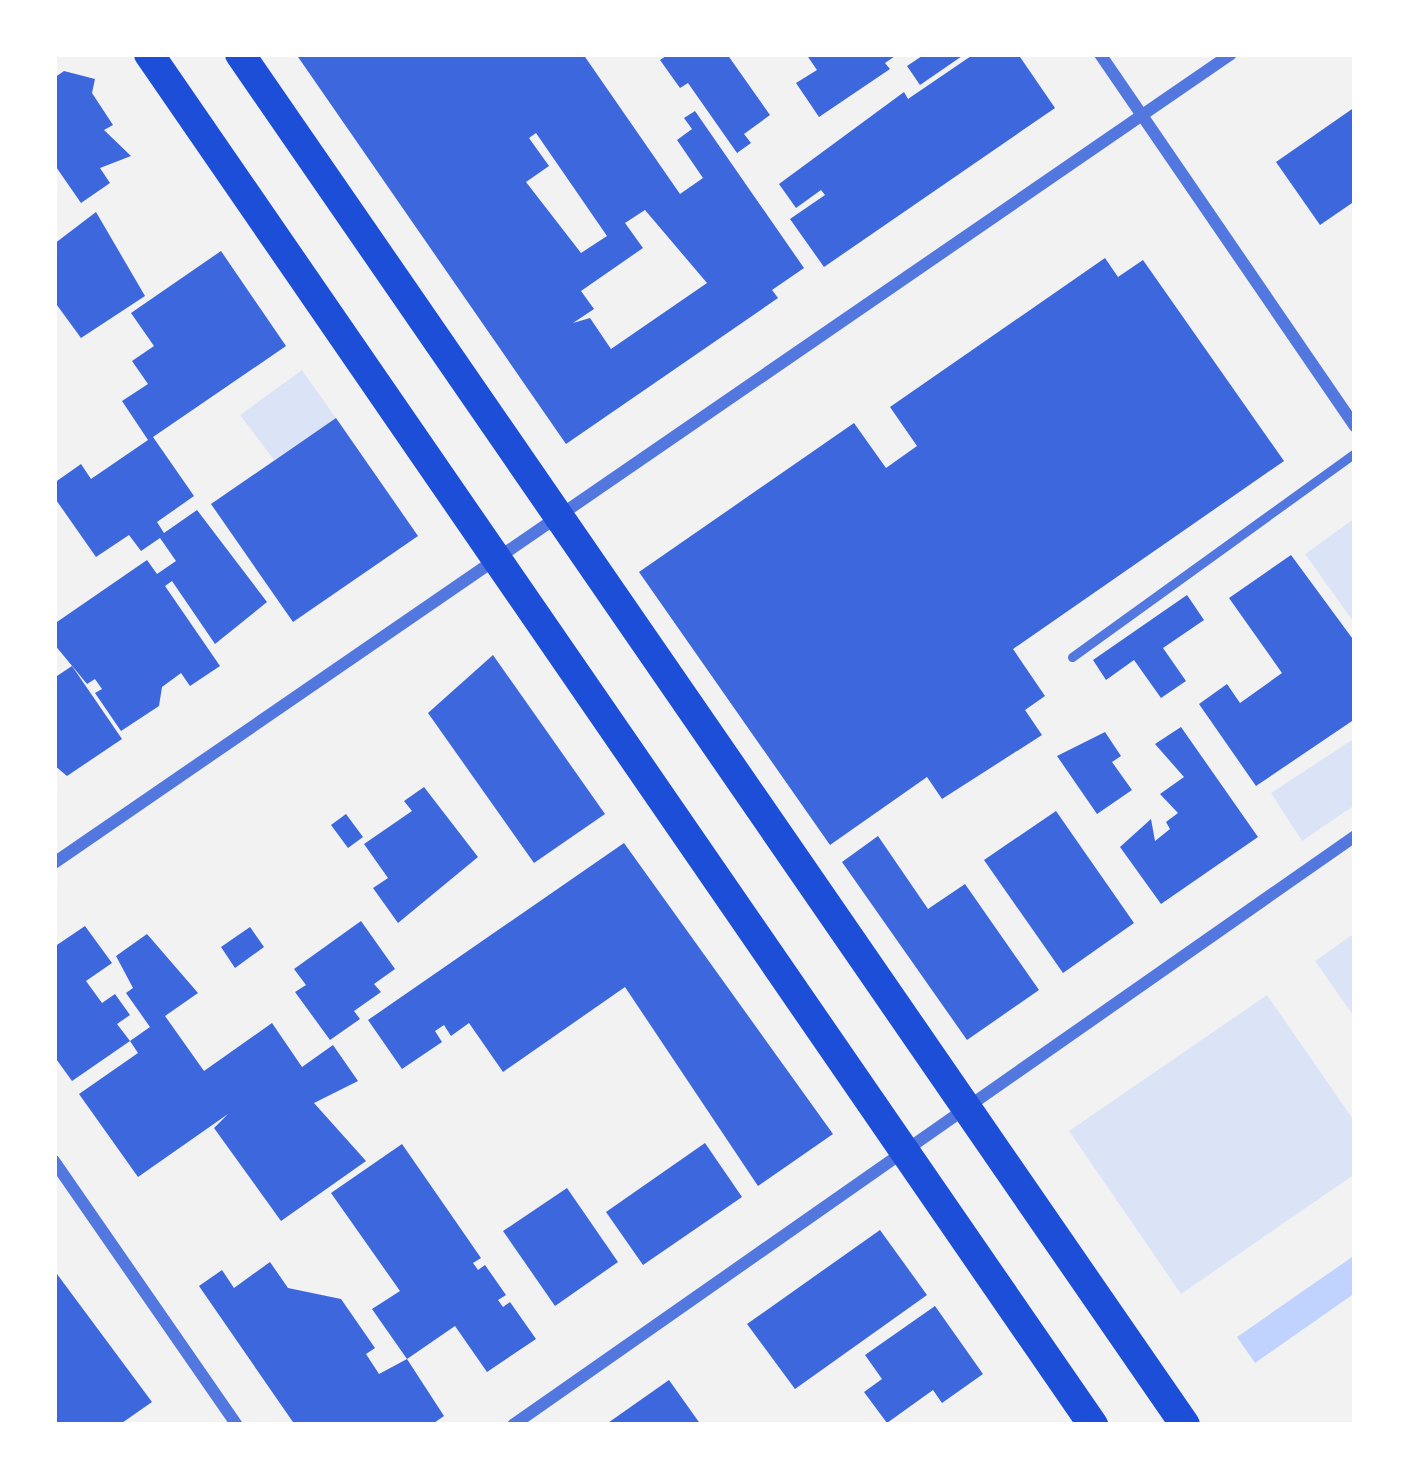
<!DOCTYPE html>
<html>
<head>
<meta charset="utf-8">
<style>
	body { margin:0 }
	#map { position:relative; width:1409px; height:1479px; overflow:hidden; background:#f2f2f2; font-family:"Varela Round",sans-serif }
	div>[style] { position:absolute }
	.green>* { inset:0; background:#dbe4f7 }
	.water>* { inset:0; background:#bfd3fe }
	.building>* { inset:0; background:#3d67dc }
	.service>* { height:9px; margin:-4.5px; padding:0 4.5px; transform-origin:4.5px; border-radius:4.5px; background:#5277de }
	.minor>* { height:12px; margin:-6px; padding:0 6px; transform-origin:6px; border-radius:6px; background:#5277de }
	.primary>* { height:30px; margin:-15px; padding:0 15px; transform-origin:15px; border-radius:15px; background:#1d4ed8 }
	span { translate:-50% -50%; white-space:nowrap; text-align:center; line-height:1.15; -webkit-text-stroke:10px #fff; paint-order:stroke }
	.frame { position:absolute; inset:0; border:57px solid #fff; pointer-events:none }
</style>
</head>
<body>
<div id="map">
	<div class="green">
		<div style="clip-path:polygon(302px 370px,336px 418px,274px 460px,240px 415px)"></div>
		<div style="clip-path:polygon(1355px 518px,1355px 624px,1305px 554px)"></div>
		<div style="clip-path:polygon(1355px 738px,1355px 805px,1302px 841px,1271px 793px)"></div>
		<div style="clip-path:polygon(1355px 933px,1355px 1018px,1315px 961px)"></div>
		<div style="clip-path:polygon(1267px 995px,1355px 1122px,1355px 1174px,1181px 1294px,1069px 1131px)"></div>
	</div>
	<div class="water">
		<div style="clip-path:polygon(1355px 1255px,1355px 1293px,1255px 1363px,1237px 1337px)"></div>
	</div>
	<div class="building">
		<div style="clip-path:polygon(evenodd,296px 54px,583px 54px,680px 194px,703px 178px,677px 140px,692px 129px,684px 118px,695px 111px,804px 268px,772px 290px,778px 298px,566px 444px,296px 54px,536px 133px,607px 236px,581px 253px,526px 182px,549px 166px,529px 138px,536px 133px,296px 54px,645px 210px,707px 283px,611px 349px,590px 318px,573px 323px,594px 309px,581px 291px,643px 248px,625px 223px,645px 210px)"></div>
		<div style="clip-path:polygon(669px 54px,727px 54px,770px 115px,744px 134px,751px 143px,737px 153px,688px 83px,680px 88px,660px 60px)"></div>
		<div style="clip-path:polygon(806px 54px,898px 54px,885px 63px,890px 69px,819px 117px,796px 83px,817px 70px)"></div>
		<div style="clip-path:polygon(925px 54px,965px 54px,920px 85px,907px 66px)"></div>
		<div style="clip-path:polygon(974px 54px,1018px 54px,1055px 108px,824px 267px,790px 219px,825px 195px,821px 190px,796px 208px,779px 184px,904px 92px,908px 99px)"></div>
		<div style="clip-path:polygon(64px 71px,95px 79px,92px 93px,113px 125px,104px 130px,131px 156px,100px 168px,110px 183px,81px 203px,54px 164px,54px 78px)"></div>
		<div style="clip-path:polygon(1355px 107px,1355px 201px,1320px 225px,1276px 162px)"></div>
		<div style="clip-path:polygon(96px 212px,145px 296px,81px 338px,54px 301px,54px 244px)"></div>
		<div style="clip-path:polygon(221px 251px,286px 346px,153px 437px,194px 496px,157px 522px,164px 533px,197px 510px,267px 602px,215px 644px,172px 581px,165px 586px,220px 666px,190px 686px,181px 673px,162px 687px,159px 706px,121px 731px,95px 693px,102px 689px,95px 679px,87px 684px,54px 644px,54px 624px,147px 560px,157px 574px,176px 561px,160px 538px,141px 551px,129px 535px,96px 557px,54px 497px,54px 483px,81px 464px,91px 479px,148px 440px,122px 401px,148px 384px,132px 361px,154px 346px,131px 313px)"></div>
		<div style="clip-path:polygon(1105px 258px,1118px 277px,1143px 260px,1284px 461px,1013px 649px,1045px 696px,1025px 710px,1042px 735px,942px 799px,927px 777px,830px 845px,639px 572px,854px 423px,886px 468px,917px 446px,890px 407px)"></div>
		<div style="clip-path:polygon(336px 418px,418px 536px,293px 622px,211px 504px)"></div>
		<div style="clip-path:polygon(1291px 555px,1355px 642px,1355px 719px,1256px 786px,1199px 704px,1227px 684px,1240px 703px,1282px 673px,1229px 598px)"></div>
		<div style="clip-path:polygon(1187px 595px,1204px 620px,1163px 648px,1186px 681px,1161px 698px,1134px 660px,1106px 680px,1093px 660px)"></div>
		<div style="clip-path:polygon(493px 655px,605px 814px,534px 863px,428px 713px)"></div>
		<div style="clip-path:polygon(72px 666px,122px 739px,67px 776px,54px 765px,54px 678px)"></div>
		<div style="clip-path:polygon(1181px 727px,1258px 837px,1161px 904px,1120px 847px,1151px 819px,1155px 841px,1170px 829px,1166px 822px,1178px 813px,1160px 794px,1184px 777px,1155px 744px)"></div>
		<div style="clip-path:polygon(1105px 732px,1121px 756px,1112px 762px,1132px 790px,1097px 814px,1057px 756px)"></div>
		<div style="clip-path:polygon(424px 787px,478px 857px,398px 923px,373px 888px,388px 878px,364px 844px,412px 811px,404px 801px)"></div>
		<div style="clip-path:polygon(1056px 811px,1134px 923px,1063px 973px,984px 860px)"></div>
		<div style="clip-path:polygon(346px 814px,363px 837px,348px 848px,331px 825px)"></div>
		<div style="clip-path:polygon(878px 836px,928px 909px,965px 884px,1039px 990px,967px 1040px,842px 862px)"></div>
		<div style="clip-path:polygon(624px 843px,833px 1134px,758px 1186px,625px 987px,503px 1072px,469px 1023px,451px 1036px,444px 1025px,435px 1031px,442px 1042px,402px 1069px,368px 1020px)"></div>
		<div style="clip-path:polygon(361px 921px,395px 969px,374px 984px,381px 992px,354px 1011px,360px 1019px,330px 1040px,295px 992px,306px 985px,294px 969px)"></div>
		<div style="clip-path:polygon(85px 926px,112px 963px,86px 981px,102px 1003px,115px 994px,130px 1015px,117px 1024px,130px 1041px,150px 1027px,126px 993px,133px 988px,116px 956px,147px 934px,198px 993px,165px 1016px,204px 1071px,272px 1023px,302px 1067px,333px 1045px,358px 1081px,314px 1103px,366px 1161px,281px 1221px,214px 1128px,228px 1114px,138px 1177px,79px 1094px,138px 1053px,130px 1041px,72px 1081px,54px 1056px,54px 947px)"></div>
		<div style="clip-path:polygon(250px 927px,264px 947px,235px 968px,221px 947px)"></div>
		<div style="clip-path:polygon(705px 1143px,742px 1197px,643px 1265px,606px 1212px)"></div>
		<div style="clip-path:polygon(402px 1144px,481px 1258px,473px 1263px,478px 1270px,485px 1265px,506px 1295px,498px 1300px,503px 1307px,510px 1302px,536px 1339px,487px 1372px,455px 1326px,407px 1359px,372px 1309px,400px 1291px,331px 1193px)"></div>
		<div style="clip-path:polygon(567px 1188px,618px 1262px,555px 1306px,503px 1231px)"></div>
		<div style="clip-path:polygon(880px 1230px,927px 1295px,795px 1389px,747px 1324px)"></div>
		<div style="clip-path:polygon(270px 1262px,288px 1288px,341px 1299px,375px 1348px,366px 1354px,379px 1374px,407px 1359px,444px 1416px,431px 1425px,295px 1425px,199px 1286px,222px 1270px,234px 1288px)"></div>
		<div style="clip-path:polygon(54px 1270px,152px 1402px,119px 1425px,54px 1425px)"></div>
		<div style="clip-path:polygon(935px 1306px,983px 1374px,942px 1403px,933px 1390px,887px 1423px,864px 1392px,882px 1379px,865px 1355px)"></div>
		<div style="clip-path:polygon(669px 1380px,701px 1425px,605px 1425px)"></div>
	</div>
	<div class="service">
		<div style="left:1072px;top:657px;width:349px;rotate:-35.8deg"></div>
	</div>
	<div class="minor">
		<div style="left:1100px;top:54px;width:451px;rotate:55.6deg"></div>
		<div style="left:54px;top:863px;width:1428px;rotate:-34.5deg"></div>
		<div style="left:54px;top:1161px;width:321px;rotate:55.3deg"></div>
		<div style="left:513px;top:1425px;width:1028px;rotate:-34.97deg"></div>
	</div>
	<div class="primary">
		<div style="left:149px;top:54px;width:1665px;rotate:55.45deg"></div>
		<div style="left:240px;top:54px;width:1665px;rotate:55.42deg"></div>
	</div>
	<div class="frame"></div>
</div>
</body>
</html>
